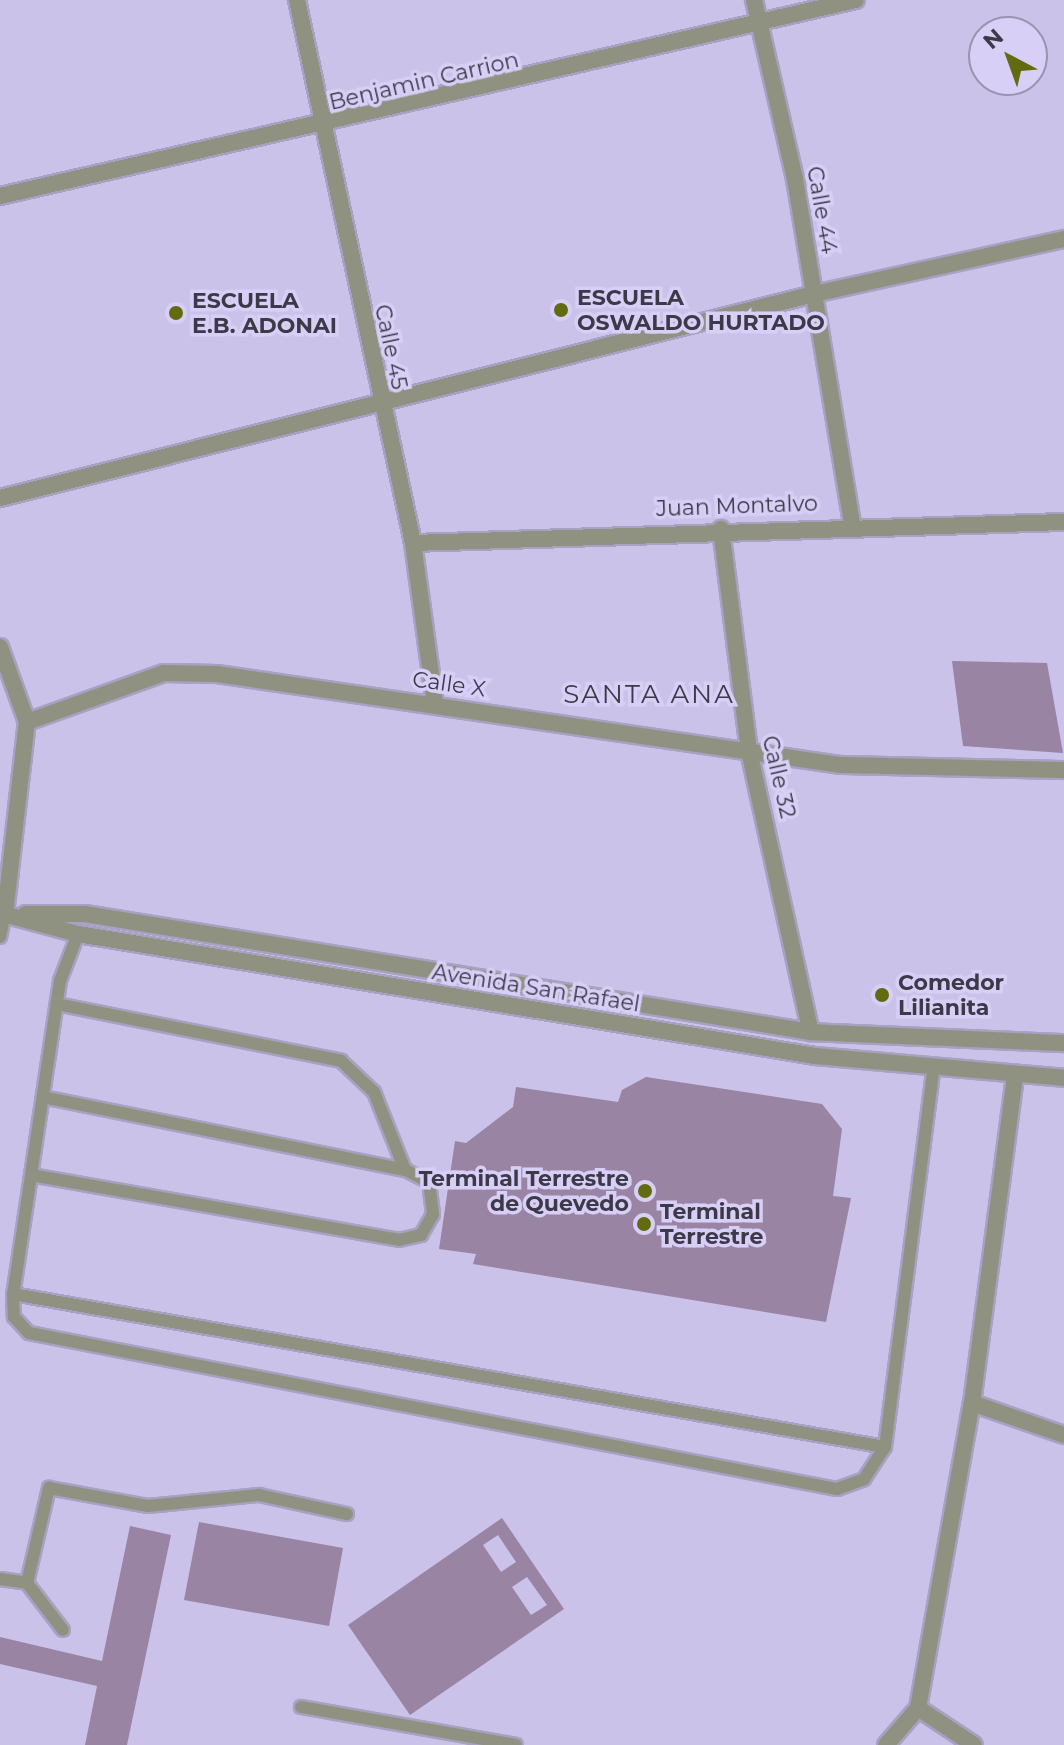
<!DOCTYPE html>
<html>
<head>
<meta charset="utf-8">
<style>
	body { margin:0 }
	#map { position:relative; width:1064px; height:1745px; overflow:hidden; background:#cac2e8; font-family:Montserrat,sans-serif }
	div>[style] { position:absolute }
	.building>* { inset:0; background:#9984a3 }
	.roads { filter:drop-shadow(2px 0 #a8a1c2) drop-shadow(-2px 0 #a8a1c2) drop-shadow(0 2px #a8a1c2) drop-shadow(0 -2px #a8a1c2) }
	.service>* { height:12px; margin:-6px; padding:0 6px; transform-origin:6px; border-radius:6px; background:#8f9281 }
	.minor>* { height:16px; margin:-8px; padding:0 8px; transform-origin:8px; border-radius:8px; background:#8f9281 }
	.dots>* { width:22px; height:22px; translate:-50% -50%; box-sizing:border-box; border:4px solid #d7cff5; border-radius:50% }
	span { translate:-50% -50%; white-space:nowrap; text-align:center; line-height:1.15; -webkit-text-stroke:7px #d7cff5; paint-order:stroke }
	.street-label { font-size:22px; color:#3d3948 }
	.poi-label { font-size:22px; color:#3d3948; font-weight:700 }
	.left { translate:0 -50%; text-align:left }
	.right { translate:-100% -50%; text-align:right }
	.quarter-label { font-size:26px; color:#3d3948; letter-spacing:2px }
	.north { position:absolute; left:968px; top:16px; width:80px; height:80px; box-sizing:border-box; background:#d7cff5; border:2px solid #9993b0; border-radius:50%; rotate:319deg; font-size:22px; font-weight:700; line-height:32px; text-align:center; color:#3d3948 }
	.north::after { content:''; display:block; margin:auto; width:28px; height:36px; background:#636b10; clip-path:polygon(50% 0,100% 100%,50% 72%,0 100%) }
</style>
</head>
<body>
<div id="map">
	<div class="building">
		<div style="clip-path:polygon(952px 661px,1047px 663px,1063px 753px,963px 746px)"></div>
		<div style="clip-path:polygon(646px 1077px,822px 1104px,842px 1129px,833px 1196px,851px 1198px,826px 1322px,473px 1264px,476px 1254px,439px 1249px,455px 1141px,466px 1143px,513px 1107px,516px 1087px,618px 1102px,622px 1090px)"></div>
		<div style="clip-path:polygon(evenodd,502px 1518px,564px 1609px,410px 1715px,348px 1625px,502px 1518px,498px 1535px,516px 1562px,501px 1572px,483px 1545px,498px 1535px,502px 1518px,527px 1577px,547px 1605px,531px 1615px,512px 1587px,527px 1577px)"></div>
		<div style="clip-path:polygon(199px 1522px,343px 1548px,329px 1626px,184px 1600px)"></div>
		<div style="clip-path:polygon(130px 1526px,171px 1535px,127px 1745px,85px 1745px,97px 1686px,0 1664px,0 1637px,102px 1661px)"></div>
	</div>
	<div class="roads">
		<div class="service">
			<div style="left:78px;top:934px;width:50px;rotate:111deg"></div>
			<div style="left:60px;top:981px;width:317px;rotate:98.5deg"></div>
			<div style="left:13px;top:1294px;width:23px;rotate:88deg"></div>
			<div style="left:14px;top:1317px;width:22px;rotate:47deg"></div>
			<div style="left:29px;top:1333px;width:823px;rotate:10.93deg"></div>
			<div style="left:837px;top:1489px;width:29px;rotate:-20deg"></div>
			<div style="left:864px;top:1479px;width:38px;rotate:-57deg"></div>
			<div style="left:885px;top:1447px;width:380px;rotate:-82.7deg"></div>
			<div style="left:0;top:937px;width:24px;rotate:-78deg"></div>
			<div style="left:57px;top:1004px;width:290px;rotate:11.3deg"></div>
			<div style="left:341px;top:1061px;width:45px;rotate:43.2deg"></div>
			<div style="left:374px;top:1092px;width:84px;rotate:68.3deg"></div>
			<div style="left:31px;top:1175px;width:374px;rotate:10deg"></div>
			<div style="left:399px;top:1240px;width:23px;rotate:-13deg"></div>
			<div style="left:421px;top:1235px;width:24px;rotate:-60deg"></div>
			<div style="left:433px;top:1214px;width:32px;rotate:-97deg"></div>
			<div style="left:429px;top:1182px;width:27px;rotate:-153deg"></div>
			<div style="left:405px;top:1170px;width:369px;rotate:-168.6deg"></div>
			<div style="left:13px;top:1294px;width:885px;rotate:9.95deg"></div>
			<div style="left:0;top:1579px;width:27px;rotate:8deg"></div>
			<div style="left:27px;top:1583px;width:59px;rotate:52.5deg"></div>
			<div style="left:27px;top:1583px;width:98px;rotate:-77deg"></div>
			<div style="left:49px;top:1488px;width:101px;rotate:10.3deg"></div>
			<div style="left:148px;top:1506px;width:112px;rotate:-5.7deg"></div>
			<div style="left:259px;top:1495px;width:90px;rotate:12.2deg"></div>
			<div style="left:301px;top:1707px;width:218px;rotate:10deg"></div>
		</div>
		<div class="minor">
			<div style="left:297px;top:0;width:555px;rotate:77.94deg"></div>
			<div style="left:413px;top:543px;width:162px;rotate:82.2deg"></div>
			<div style="left:754px;top:0;width:184px;rotate:77.1deg"></div>
			<div style="left:795px;top:179px;width:349px;rotate:80.6deg"></div>
			<div style="left:0;top:196px;width:878px;rotate:-12.9deg"></div>
			<div style="left:0;top:498px;width:839px;rotate:-14.07deg"></div>
			<div style="left:814px;top:294px;width:256px;rotate:-12.4deg"></div>
			<div style="left:721px;top:529px;width:224px;rotate:82.8deg"></div>
			<div style="left:749px;top:751px;width:288px;rotate:77.6deg"></div>
			<div style="left:413px;top:543px;width:651px;rotate:-1.85deg"></div>
			<div style="left:0;top:647px;width:80px;rotate:70.2deg"></div>
			<div style="left:0;top:913px;width:81px;rotate:15.1deg"></div>
			<div style="left:78px;top:934px;width:747px;rotate:9.4deg"></div>
			<div style="left:815px;top:1056px;width:250px;rotate:5deg"></div>
			<div style="left:5px;top:914px;width:193px;rotate:-83.5deg"></div>
			<div style="left:27px;top:722px;width:145px;rotate:-19.7deg"></div>
			<div style="left:164px;top:673px;width:53px;rotate:1.1deg"></div>
			<div style="left:217px;top:674px;width:631px;rotate:8.3deg"></div>
			<div style="left:841px;top:765px;width:223px;rotate:1.3deg"></div>
			<div style="left:26px;top:914px;width:59px"></div>
			<div style="left:85px;top:914px;width:736px;rotate:9.23deg"></div>
			<div style="left:811px;top:1032px;width:253px;rotate:2.5deg"></div>
			<div style="left:972px;top:1403px;width:97px;rotate:19.2deg"></div>
			<div style="left:918px;top:1708px;width:67px;rotate:33.5deg"></div>
			<div style="left:886px;top:1745px;width:49px;rotate:-49.1deg"></div>
			<div style="left:918px;top:1708px;width:310px;rotate:-80deg"></div>
			<div style="left:972px;top:1403px;width:330px;rotate:-82.5deg"></div>
		</div>
	</div>
	<div class="dots">
		<div style="left:561px;top:310px;background:#636b10"></div>
		<div style="left:176px;top:313px;background:#636b10"></div>
		<div style="left:882px;top:995px;background:#636b10"></div>
		<div style="left:645px;top:1191px;background:#636b10"></div>
		<div style="left:644px;top:1224px;background:#636b10"></div>
	</div>
	<div class="street-label">
		<span style="left:424px;top:81px;rotate:-13deg">Benjamin Carrion</span>
		<span style="left:822px;top:210px;rotate:80deg">Calle 44</span>
		<span style="left:391px;top:347px;rotate:78deg">Calle 45</span>
		<span style="left:737px;top:506px;rotate:-2deg">Juan Montalvo</span>
		<span style="left:449px;top:684px;rotate:8deg">Calle X</span>
		<span style="left:779px;top:777px;rotate:77deg">Calle 32</span>
		<span style="left:536px;top:988px;rotate:9deg">Avenida San Rafael</span>
	</div>
	<div class="poi-label">
		<span class="left" style="left:577px;top:310px">ESCUELA<br>OSWALDO HURTADO</span>
		<span class="left" style="left:192px;top:313px">ESCUELA<br>E.B. ADONAI</span>
		<span class="left" style="left:898px;top:995px">Comedor<br>Lilianita</span>
		<span class="right" style="left:629px;top:1191px">Terminal Terrestre<br>de Quevedo</span>
		<span class="left" style="left:660px;top:1224px">Terminal<br>Terrestre</span>
	</div>
	<div class="quarter-label">
		<span style="left:649px;top:695px">SANTA ANA</span>
	</div>
	<div class="north">N</div>
</div>
</body>
</html>
